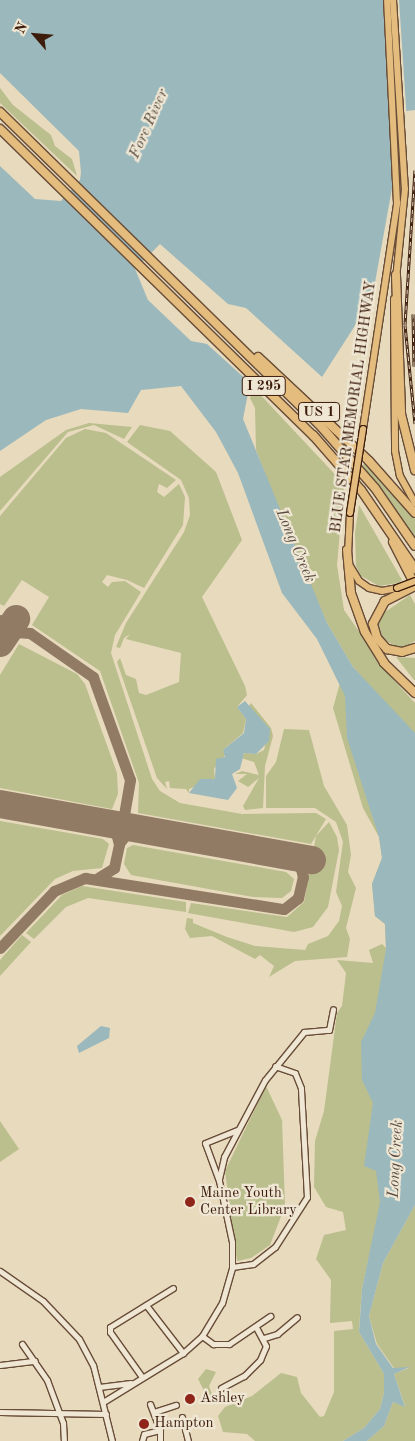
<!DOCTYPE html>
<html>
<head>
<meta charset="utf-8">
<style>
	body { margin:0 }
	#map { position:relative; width:415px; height:1441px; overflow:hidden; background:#e7dabd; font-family:"Old Standard TT",serif }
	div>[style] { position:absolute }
	.green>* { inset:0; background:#bbbe8d }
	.water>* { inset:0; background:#9bb8bc }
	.pier>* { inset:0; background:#e7dabd }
	.taxiway>* { height:11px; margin:-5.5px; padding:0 5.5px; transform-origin:5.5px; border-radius:5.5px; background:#927b64 }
	.runway>* { height:28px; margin:-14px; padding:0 14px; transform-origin:14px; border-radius:14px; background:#927b64 }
	.roads { filter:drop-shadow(1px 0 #684c38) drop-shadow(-1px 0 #684c38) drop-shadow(0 1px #684c38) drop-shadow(0 -1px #684c38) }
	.minor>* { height:5px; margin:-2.5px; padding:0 2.5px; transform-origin:2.5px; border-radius:2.5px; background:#efe7d4 }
	.major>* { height:6px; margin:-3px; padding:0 3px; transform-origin:3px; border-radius:3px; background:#e4bd7e }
	.highway>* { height:8px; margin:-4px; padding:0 4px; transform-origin:4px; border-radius:4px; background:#e4bd7e }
	.rail>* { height:3px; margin-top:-1.5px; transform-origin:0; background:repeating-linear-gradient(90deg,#efe7d4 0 4px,#3d1c0c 0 8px); box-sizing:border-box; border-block:1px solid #3d1c0c }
	.bridges { filter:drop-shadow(1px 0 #3d1c0c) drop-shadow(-1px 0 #3d1c0c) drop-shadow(0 1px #3d1c0c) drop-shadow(0 -1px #3d1c0c) }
	.major-bridge>* { height:6px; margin:-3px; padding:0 3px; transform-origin:3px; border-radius:3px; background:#e4bd7e }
	.dots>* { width:14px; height:14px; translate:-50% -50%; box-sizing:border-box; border:2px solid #efe7d4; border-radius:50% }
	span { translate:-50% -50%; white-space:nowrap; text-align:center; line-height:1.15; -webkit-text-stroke:4.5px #efe7d4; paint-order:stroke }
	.shield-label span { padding:1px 4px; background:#efe7d4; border:1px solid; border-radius:4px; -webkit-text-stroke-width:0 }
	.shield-label { font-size:14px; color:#3d1c0c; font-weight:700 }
	.street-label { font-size:15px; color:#3d1c0c }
	.poi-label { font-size:15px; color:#3d1c0c }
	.left { translate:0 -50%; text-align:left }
	.water-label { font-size:16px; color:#594b41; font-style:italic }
	.north { position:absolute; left:10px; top:10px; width:50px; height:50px; -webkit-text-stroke:4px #efe7d4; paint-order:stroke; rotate:297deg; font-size:14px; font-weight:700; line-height:20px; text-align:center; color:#3d1c0c }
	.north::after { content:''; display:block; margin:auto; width:18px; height:22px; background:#3d1c0c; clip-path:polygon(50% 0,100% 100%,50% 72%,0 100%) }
</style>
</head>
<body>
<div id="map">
	<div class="green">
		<div style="clip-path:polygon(0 88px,13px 105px,51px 135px,55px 146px,72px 159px,77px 176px,0 103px)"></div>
		<div style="clip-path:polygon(253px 387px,344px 484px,337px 565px,344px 610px,390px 676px,415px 703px,415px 789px,384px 702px,353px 667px,327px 623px,289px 536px,256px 450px,255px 408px,250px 398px)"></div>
		<div style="clip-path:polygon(89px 423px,132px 427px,124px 439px,94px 425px,68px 432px,0 511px,0 477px,66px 430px)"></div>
		<div style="clip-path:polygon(140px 425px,170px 431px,216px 472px,242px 540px,202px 597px,245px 686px,247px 695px,237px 707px,246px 719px,243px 733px,223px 750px,226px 754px,214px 769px,215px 779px,189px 789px,189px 793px,186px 789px,170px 788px,169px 781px,165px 782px,167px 789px,157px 778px,117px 662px,120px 658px,126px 675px,136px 679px,139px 693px,146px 695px,179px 682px,181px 653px,126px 639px,130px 634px,124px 638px,120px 648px,116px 647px,126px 623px,184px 532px,190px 515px,189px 498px,181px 480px,127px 442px)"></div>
		<div style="clip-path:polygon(85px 429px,106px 433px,176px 480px,167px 488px,159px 484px,157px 492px,164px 497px,179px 484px,185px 497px,183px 525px,144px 588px,127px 580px,107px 575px,102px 582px,108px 587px,112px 582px,125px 581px,141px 592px,115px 635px,111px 653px,152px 779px,160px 791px,180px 803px,242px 814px,316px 813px,326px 819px,311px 844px,138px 813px,139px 783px,100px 671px,32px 625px,49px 597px,22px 580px,4px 606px,0 604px,0 516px,66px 438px)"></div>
		<div style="clip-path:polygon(364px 462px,415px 517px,415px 538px,363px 466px)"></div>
		<div style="clip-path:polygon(359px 505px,402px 580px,398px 583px,379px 586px,361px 576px,356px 566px,355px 533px)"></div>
		<div style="clip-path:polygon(410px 595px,415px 604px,415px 641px,404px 647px,395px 646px,382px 638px,377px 627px,382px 614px)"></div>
		<div style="clip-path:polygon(19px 644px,77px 674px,85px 684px,117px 773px,118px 794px,112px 809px,0 788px,0 675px)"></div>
		<div style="clip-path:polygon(396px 657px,415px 658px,415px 680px,414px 680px)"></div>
		<div style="clip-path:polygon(340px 683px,357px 698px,415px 941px,415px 1047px,362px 1289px,360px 1314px,359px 1332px,384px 1374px,384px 1393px,380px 1409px,364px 1428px,343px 1441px,255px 1441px,247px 1434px,223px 1432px,218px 1416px,225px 1407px,252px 1396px,281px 1373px,297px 1377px,301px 1393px,320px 1417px,324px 1416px,334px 1392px,334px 1331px,353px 1329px,352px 1321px,330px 1323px,331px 1280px,316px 1259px,324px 1235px,346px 1230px,343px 1212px,326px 1207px,314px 1187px,315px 1141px,324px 1111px,337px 1013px,342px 1006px,346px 973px,337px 960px,373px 963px,369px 950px,382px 944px,386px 948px,385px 924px,375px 916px,372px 884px,382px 858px,379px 837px,363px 808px,333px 708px)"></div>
		<div style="clip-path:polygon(251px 703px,271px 728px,273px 736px,265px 766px,263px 808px,245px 810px,243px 806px,259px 778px,248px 787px,238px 781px,247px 774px,235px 774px,242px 771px,259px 775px,254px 762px,241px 758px,245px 753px,256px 754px,264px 750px,269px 729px,249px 706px)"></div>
		<div style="clip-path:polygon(284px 729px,309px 730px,324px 786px,347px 825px,351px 855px,348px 872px,356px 888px,346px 928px,350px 939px,347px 957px,295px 961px,269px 977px,274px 966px,260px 955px,255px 959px,212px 936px,190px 938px,185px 929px,187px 918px,193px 919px,193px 923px,227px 937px,255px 946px,305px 950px,308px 944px,328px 936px,339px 921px,342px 906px,336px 892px,343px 842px,336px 822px,315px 808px,266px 808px,266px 776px,276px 762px)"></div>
		<div style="clip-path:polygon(0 821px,103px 839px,109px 844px,102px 868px,73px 871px,55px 879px,0 936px)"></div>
		<div style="clip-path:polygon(329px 822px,337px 837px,339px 850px,328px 907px,313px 927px,294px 932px,188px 913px,191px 903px,287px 917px,304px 902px,316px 836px)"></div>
		<div style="clip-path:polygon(133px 845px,286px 872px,294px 879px,291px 891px,282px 898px,253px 897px,131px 875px,124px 864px,127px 848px)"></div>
		<div style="clip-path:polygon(82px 886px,186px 902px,186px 912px,88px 898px,66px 907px,34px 939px,26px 933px,62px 895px)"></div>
		<div style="clip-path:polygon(22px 935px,31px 942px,0 976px,0 960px)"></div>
		<div style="clip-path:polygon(266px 1086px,282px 1120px,285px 1206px,270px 1245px,251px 1258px,237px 1261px,225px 1171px)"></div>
		<div style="clip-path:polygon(0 1121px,19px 1149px,0 1162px)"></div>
		<div style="clip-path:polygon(415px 1205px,415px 1441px,367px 1441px,384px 1426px,393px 1402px,405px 1406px,394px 1374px,409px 1368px,394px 1368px,377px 1344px,369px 1316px,383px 1263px)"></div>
		<div style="clip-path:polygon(206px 1369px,216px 1372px,209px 1386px,214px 1400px,211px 1404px,198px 1379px)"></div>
	</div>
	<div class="water">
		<div style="clip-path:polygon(0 0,415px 0,415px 110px,406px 111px,372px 299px,322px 377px,246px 308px,228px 304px,160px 244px,135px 269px,148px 300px,191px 341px,207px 344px,250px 383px,243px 419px,327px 623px,353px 667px,415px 733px,415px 1205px,383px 1263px,369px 1316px,376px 1344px,393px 1368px,410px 1367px,394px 1374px,405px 1407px,393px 1402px,384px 1426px,367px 1441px,343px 1441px,364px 1428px,380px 1409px,384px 1393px,384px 1374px,359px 1332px,362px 1289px,380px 1202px,376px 1171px,364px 1166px,373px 1103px,362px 1080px,361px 1042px,375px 1013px,386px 949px,385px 924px,375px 916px,372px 884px,382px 858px,379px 837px,347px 738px,345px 696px,317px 639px,282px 593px,238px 473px,216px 432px,181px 386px,141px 390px,128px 413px,81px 409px,46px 420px,0 451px,0 166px,35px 199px,61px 201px,80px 180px,81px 173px,79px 151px,0 73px)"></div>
		<div style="clip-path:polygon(245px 701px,270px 729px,269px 741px,256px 754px,244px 753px,240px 769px,232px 774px,237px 788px,228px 800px,189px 793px,200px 779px,215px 779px,216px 759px,225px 757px,223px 750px,244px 733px,246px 719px,237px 707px)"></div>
		<div style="clip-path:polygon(101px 1026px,110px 1028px,109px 1038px,79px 1053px,77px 1046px)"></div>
	</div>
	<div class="pier">
		<div style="clip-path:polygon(383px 0,399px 0,407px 121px,394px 174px)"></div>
	</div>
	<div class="taxiway">
		<div style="left:0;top:620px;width:12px;rotate:70deg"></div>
		<div style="left:4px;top:631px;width:11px;rotate:105deg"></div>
		<div style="left:1px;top:642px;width:17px;rotate:-36deg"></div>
		<div style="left:15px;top:632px;width:15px;rotate:4deg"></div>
		<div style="left:30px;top:633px;width:77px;rotate:34.9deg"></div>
		<div style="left:93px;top:677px;width:109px;rotate:70.2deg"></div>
		<div style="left:130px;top:780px;width:65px;rotate:99.8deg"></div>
		<div style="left:120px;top:842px;width:11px;rotate:-52deg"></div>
		<div style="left:127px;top:833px;width:12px;rotate:-20deg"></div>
		<div style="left:98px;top:878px;width:19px;rotate:-32deg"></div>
		<div style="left:114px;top:868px;width:25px;rotate:-78deg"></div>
		<div style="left:119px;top:844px;width:16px;rotate:-105deg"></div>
		<div style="left:115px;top:829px;width:13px;rotate:-153deg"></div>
		<div style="left:0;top:948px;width:79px;rotate:-46.5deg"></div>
		<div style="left:54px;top:891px;width:34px;rotate:-23deg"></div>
		<div style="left:85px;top:878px;width:201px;rotate:8.9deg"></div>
		<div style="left:284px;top:909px;width:18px;rotate:-38deg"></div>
		<div style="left:298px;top:898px;width:22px;rotate:-77deg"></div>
		<div style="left:303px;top:877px;width:12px;rotate:-104deg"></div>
		<div style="left:300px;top:865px;width:13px;rotate:-138deg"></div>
	</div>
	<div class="runway">
		<div style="left:0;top:643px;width:29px;rotate:-56deg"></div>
		<div style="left:0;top:804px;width:317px;rotate:10.2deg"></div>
	</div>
	<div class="roads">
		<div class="minor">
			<div style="left:219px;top:1179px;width:23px;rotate:-77deg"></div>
			<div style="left:224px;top:1157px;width:87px;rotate:-62deg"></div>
			<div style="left:265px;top:1080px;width:62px;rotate:-50.9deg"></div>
			<div style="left:304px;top:1032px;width:25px;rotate:-5deg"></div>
			<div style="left:329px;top:1030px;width:21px;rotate:-79deg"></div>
			<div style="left:232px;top:1267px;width:21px;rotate:-8deg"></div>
			<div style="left:253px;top:1264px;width:28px;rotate:-38deg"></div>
			<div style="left:275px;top:1247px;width:59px;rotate:-57.4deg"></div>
			<div style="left:307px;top:1197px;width:109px;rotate:-93.2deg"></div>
			<div style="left:301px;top:1088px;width:16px;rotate:-112deg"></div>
			<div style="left:295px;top:1073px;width:21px;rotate:-161deg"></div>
			<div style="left:0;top:1271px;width:52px;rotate:34.9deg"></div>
			<div style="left:43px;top:1301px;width:52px;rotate:46.5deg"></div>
			<div style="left:79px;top:1339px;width:30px;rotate:62deg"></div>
			<div style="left:93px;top:1365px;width:78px;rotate:76deg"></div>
			<div style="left:146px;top:1305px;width:61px;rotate:52.4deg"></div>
			<div style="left:202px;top:1336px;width:14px;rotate:36deg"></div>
			<div style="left:213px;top:1344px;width:16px"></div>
			<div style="left:229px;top:1344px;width:50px;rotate:-34.3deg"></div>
			<div style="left:264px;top:1338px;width:14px;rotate:-17deg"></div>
			<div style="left:277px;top:1334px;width:26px;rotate:-40deg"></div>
			<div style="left:22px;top:1344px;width:44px;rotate:55.2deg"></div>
			<div style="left:47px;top:1380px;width:46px;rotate:69.6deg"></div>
			<div style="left:63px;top:1423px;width:18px;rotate:87deg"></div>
			<div style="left:0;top:1365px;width:35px;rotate:-7deg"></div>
			<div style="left:142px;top:1377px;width:55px;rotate:-125.4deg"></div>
			<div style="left:110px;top:1332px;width:5px;rotate:-90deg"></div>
			<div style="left:110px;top:1327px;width:74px;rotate:-31.8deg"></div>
			<div style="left:99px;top:1387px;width:32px;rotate:-7deg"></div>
			<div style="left:221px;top:1388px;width:26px;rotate:-28deg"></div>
			<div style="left:244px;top:1376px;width:23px;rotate:-45deg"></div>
			<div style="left:260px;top:1360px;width:15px;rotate:-67deg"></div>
			<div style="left:266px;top:1346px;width:21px;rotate:-118deg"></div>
			<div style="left:103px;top:1402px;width:94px;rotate:-31.5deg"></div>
			<div style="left:183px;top:1353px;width:25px;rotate:-42deg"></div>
			<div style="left:202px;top:1336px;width:39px;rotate:-59deg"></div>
			<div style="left:222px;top:1303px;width:37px;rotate:-74deg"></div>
			<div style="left:232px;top:1267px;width:25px;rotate:-90deg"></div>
			<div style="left:232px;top:1242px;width:62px;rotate:-102deg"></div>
			<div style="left:219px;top:1181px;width:40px;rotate:-110.2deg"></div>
			<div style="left:205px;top:1143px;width:35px;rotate:-22deg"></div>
			<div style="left:150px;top:1404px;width:28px;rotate:69deg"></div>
			<div style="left:0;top:1412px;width:106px;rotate:1.1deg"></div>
			<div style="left:154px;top:1412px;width:23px;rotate:-18deg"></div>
			<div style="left:182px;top:1417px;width:25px;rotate:76deg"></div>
			<div style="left:142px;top:1441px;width:7px;rotate:-74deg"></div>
			<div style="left:144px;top:1434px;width:16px;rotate:-14deg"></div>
			<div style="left:160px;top:1430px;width:11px;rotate:90deg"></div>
		</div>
		<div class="major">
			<div style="left:393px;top:0;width:189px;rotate:86.4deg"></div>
			<div style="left:405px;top:189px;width:90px;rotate:95.7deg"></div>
			<div style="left:394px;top:299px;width:152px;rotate:89.6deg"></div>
			<div style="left:395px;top:451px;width:25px;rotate:79deg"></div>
			<div style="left:400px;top:476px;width:31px;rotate:61deg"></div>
			<div style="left:363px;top:429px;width:229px;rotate:-81.4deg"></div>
			<div style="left:397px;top:203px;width:203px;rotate:-92.8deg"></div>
			<div style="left:348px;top:554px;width:41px;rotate:-87.2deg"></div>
			<div style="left:350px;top:566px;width:17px;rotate:59deg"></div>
			<div style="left:359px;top:581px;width:12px;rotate:35deg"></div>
			<div style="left:369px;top:588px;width:13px;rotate:13deg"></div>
			<div style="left:382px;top:591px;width:15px;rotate:-11deg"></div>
		</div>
		<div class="highway">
			<div style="left:0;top:112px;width:445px;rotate:44.4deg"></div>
			<div style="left:318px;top:423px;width:86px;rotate:48.8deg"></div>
			<div style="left:375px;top:488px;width:70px;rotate:55.4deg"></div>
			<div style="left:0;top:129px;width:438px;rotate:44.4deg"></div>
			<div style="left:313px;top:435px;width:73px;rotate:48.9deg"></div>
			<div style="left:361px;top:490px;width:96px;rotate:55.6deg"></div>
			<div style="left:396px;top:275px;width:139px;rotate:87.9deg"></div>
			<div style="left:401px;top:414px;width:58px;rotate:76deg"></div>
			<div style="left:258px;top:357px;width:152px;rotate:43.1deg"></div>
			<div style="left:369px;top:461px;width:69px;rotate:48.5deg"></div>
			<div style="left:393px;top:542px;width:48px;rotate:62.9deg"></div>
			<div style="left:347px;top:550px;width:43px;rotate:84.7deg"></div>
			<div style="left:351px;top:593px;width:41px;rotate:70.3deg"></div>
			<div style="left:365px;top:632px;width:36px;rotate:58deg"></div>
			<div style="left:384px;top:663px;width:43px;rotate:44.1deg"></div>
			<div style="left:415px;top:586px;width:34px;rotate:153deg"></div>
			<div style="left:385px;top:601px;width:26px;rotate:118deg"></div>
			<div style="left:373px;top:624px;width:15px;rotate:74deg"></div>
			<div style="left:377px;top:638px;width:15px;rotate:48deg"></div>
			<div style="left:387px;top:649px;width:15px;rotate:11deg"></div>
			<div style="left:402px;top:652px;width:14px;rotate:-17deg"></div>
		</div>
	</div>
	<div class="rail">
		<div style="left:415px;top:170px;width:155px;rotate:93.7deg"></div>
		<div style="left:405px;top:325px;width:99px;rotate:84.2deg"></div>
		<div style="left:413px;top:314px;width:52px;rotate:88.9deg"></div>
	</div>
	<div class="bridges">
		<div class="major-bridge">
			<div style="left:350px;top:513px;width:85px;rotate:-81.2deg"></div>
			<div style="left:397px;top:588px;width:19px;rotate:-21deg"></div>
		</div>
	</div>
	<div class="dots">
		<div style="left:190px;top:1202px;background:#8f2418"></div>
		<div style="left:190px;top:1399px;background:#8f2418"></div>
		<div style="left:144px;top:1424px;background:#8f2418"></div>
	</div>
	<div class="shield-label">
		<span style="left:264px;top:386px">I 295</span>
		<span style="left:319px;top:412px">US 1</span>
	</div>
	<div class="street-label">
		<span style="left:354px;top:407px;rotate:-82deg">BLUE STAR MEMORIAL HIGHWAY</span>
	</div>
	<div class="poi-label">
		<span class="left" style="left:200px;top:1202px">Maine Youth<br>Center Library</span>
		<span class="left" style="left:200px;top:1399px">Ashley</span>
		<span class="left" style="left:154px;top:1424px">Hampton</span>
	</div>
	<div class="water-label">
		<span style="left:149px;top:124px;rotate:-66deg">Fore River</span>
		<span style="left:295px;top:546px;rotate:67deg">Long Creek</span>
		<span style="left:396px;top:1159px;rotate:-87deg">Long Creek</span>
	</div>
	<div class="north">N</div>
</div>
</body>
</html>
